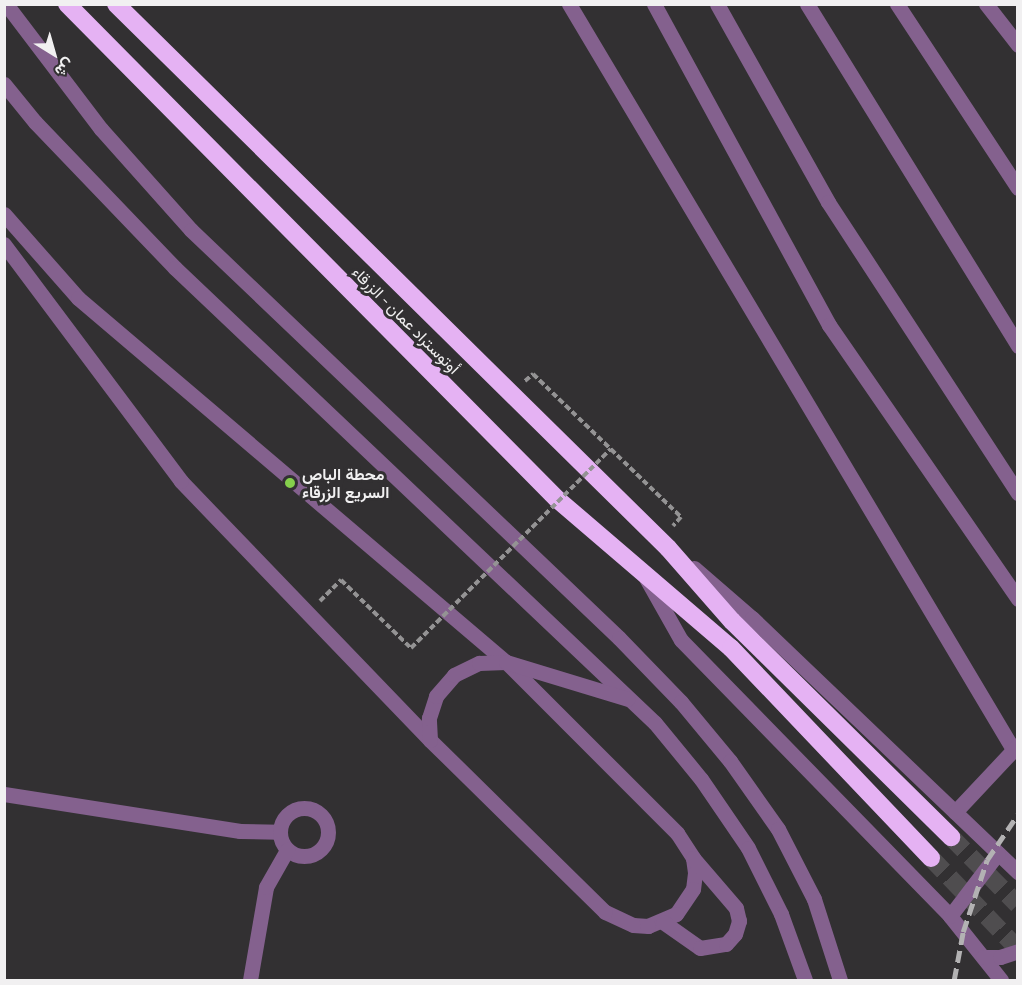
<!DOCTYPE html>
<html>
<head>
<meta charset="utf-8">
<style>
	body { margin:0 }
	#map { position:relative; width:1022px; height:985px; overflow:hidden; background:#323032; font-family:"PT Serif",Vazirmatn,serif }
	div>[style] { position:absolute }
	.highway-tunnel>* { height:18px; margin-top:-9px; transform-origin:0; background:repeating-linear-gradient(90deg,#4f4d4f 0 18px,transparent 0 27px) }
	.path>* { height:4px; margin-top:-2px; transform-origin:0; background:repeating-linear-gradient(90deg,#949394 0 6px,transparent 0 9px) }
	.minor>* { height:15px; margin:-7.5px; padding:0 7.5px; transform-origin:7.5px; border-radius:7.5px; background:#84618e }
	.minor>.ring { margin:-7.5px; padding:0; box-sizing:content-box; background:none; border:15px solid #84618e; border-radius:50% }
	.highway>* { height:18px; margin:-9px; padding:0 9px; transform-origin:9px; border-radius:9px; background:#e5b2f3 }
	.rail>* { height:4.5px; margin-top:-2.25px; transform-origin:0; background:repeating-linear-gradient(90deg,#b3b2b3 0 12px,transparent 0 18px) }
	.path-bridge>* { height:4px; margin-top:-2px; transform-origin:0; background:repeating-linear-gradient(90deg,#949394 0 6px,transparent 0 9px) }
	.dots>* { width:16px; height:16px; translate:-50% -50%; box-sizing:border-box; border:3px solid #323032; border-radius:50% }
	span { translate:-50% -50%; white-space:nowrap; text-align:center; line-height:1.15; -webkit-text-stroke:6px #323032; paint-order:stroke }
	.street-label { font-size:16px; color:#f1f0f1 }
	.poi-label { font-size:16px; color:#f1f0f1; font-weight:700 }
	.left { translate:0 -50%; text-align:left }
	.frame { position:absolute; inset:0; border:6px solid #f1f0f1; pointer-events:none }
	.north { position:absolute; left:24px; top:24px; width:60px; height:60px; -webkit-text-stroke:4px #323032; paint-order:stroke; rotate:143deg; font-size:16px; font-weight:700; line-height:24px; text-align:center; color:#f1f0f1 }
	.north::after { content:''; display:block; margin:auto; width:21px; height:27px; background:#f1f0f1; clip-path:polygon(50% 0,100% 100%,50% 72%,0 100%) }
</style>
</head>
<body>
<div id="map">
	<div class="highway-tunnel">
		<div style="left:951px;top:837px;width:95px;rotate:45.4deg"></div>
		<div style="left:931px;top:858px;width:126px;rotate:46.3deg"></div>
	</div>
	<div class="path">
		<div style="left:525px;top:381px;width:11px;rotate:-41deg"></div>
		<div style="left:533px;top:374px;width:206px;rotate:44deg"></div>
		<div style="left:681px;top:517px;width:12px;rotate:132deg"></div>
		<div style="left:320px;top:601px;width:30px;rotate:-45deg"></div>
		<div style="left:341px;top:580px;width:98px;rotate:44.2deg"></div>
	</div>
	<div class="minor">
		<div style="left:6px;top:4px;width:157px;rotate:52.8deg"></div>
		<div style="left:101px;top:129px;width:135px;rotate:48.3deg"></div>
		<div style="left:191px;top:230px;width:591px;rotate:43.63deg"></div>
		<div style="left:619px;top:638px;width:89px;rotate:45.9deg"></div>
		<div style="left:681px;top:702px;width:77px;rotate:50.3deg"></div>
		<div style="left:730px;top:761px;width:83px;rotate:54.8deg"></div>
		<div style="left:778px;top:829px;width:79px;rotate:62.8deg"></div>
		<div style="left:814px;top:899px;width:85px;rotate:72.2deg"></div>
		<div style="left:569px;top:4px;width:867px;rotate:59.21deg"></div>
		<div style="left:654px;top:4px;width:366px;rotate:61.4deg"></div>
		<div style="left:829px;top:325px;width:333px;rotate:55.4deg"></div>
		<div style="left:717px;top:4px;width:227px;rotate:60.7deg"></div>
		<div style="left:828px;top:202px;width:348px;rotate:56.9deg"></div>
		<div style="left:807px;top:4px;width:402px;rotate:58.3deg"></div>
		<div style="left:897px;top:4px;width:220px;rotate:56.7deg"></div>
		<div style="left:986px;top:4px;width:52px;rotate:52deg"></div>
		<div style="left:4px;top:84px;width:49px;rotate:50.8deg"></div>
		<div style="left:35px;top:122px;width:202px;rotate:46.2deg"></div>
		<div style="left:175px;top:268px;width:661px;rotate:43.47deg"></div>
		<div style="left:655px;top:723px;width:72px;rotate:50.6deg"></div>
		<div style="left:701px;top:779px;width:83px;rotate:55.7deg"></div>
		<div style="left:748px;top:848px;width:74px;rotate:63.4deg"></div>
		<div style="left:781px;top:914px;width:70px;rotate:70deg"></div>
		<div style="left:4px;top:214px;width:112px;rotate:48.6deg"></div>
		<div style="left:78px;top:298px;width:562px;rotate:40.38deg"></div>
		<div style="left:506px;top:662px;width:242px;rotate:45deg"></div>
		<div style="left:677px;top:833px;width:30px;rotate:57deg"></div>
		<div style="left:693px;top:858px;width:15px;rotate:82deg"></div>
		<div style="left:695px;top:873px;width:16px;rotate:97deg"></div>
		<div style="left:693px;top:889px;width:30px;rotate:124deg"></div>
		<div style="left:676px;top:914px;width:30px;rotate:157deg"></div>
		<div style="left:648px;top:926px;width:15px;rotate:-176deg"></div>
		<div style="left:633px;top:925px;width:31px;rotate:-155deg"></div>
		<div style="left:605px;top:912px;width:245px;rotate:-135.5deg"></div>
		<div style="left:430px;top:740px;width:359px;rotate:-133.9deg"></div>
		<div style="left:181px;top:481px;width:296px;rotate:-126.8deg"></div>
		<div style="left:694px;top:568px;width:77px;rotate:40.8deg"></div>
		<div style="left:752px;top:618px;width:368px;rotate:43.7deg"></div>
		<div style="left:646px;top:578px;width:71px;rotate:60.6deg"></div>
		<div style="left:681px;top:640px;width:385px;rotate:45.7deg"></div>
		<div style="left:950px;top:916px;width:82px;rotate:51.4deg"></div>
		<div style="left:430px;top:740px;width:22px;rotate:-93deg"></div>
		<div style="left:429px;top:718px;width:23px;rotate:-72deg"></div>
		<div style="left:436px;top:696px;width:28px;rotate:-49deg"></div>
		<div style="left:454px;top:675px;width:28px;rotate:-26deg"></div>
		<div style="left:479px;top:663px;width:27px;rotate:-2deg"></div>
		<div style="left:506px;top:662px;width:127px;rotate:16.9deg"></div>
		<div style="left:4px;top:794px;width:239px;rotate:8.9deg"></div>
		<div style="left:240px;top:831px;width:39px;rotate:1deg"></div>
		<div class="ring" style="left:280px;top:808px;width:33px;height:33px"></div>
		<div style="left:955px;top:812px;width:92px;rotate:-46.8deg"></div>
		<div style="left:950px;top:916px;width:79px;rotate:-52.7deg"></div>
		<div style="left:663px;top:922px;width:45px;rotate:35.1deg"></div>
		<div style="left:700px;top:948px;width:26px;rotate:-9deg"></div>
		<div style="left:726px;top:944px;width:13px;rotate:-48deg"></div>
		<div style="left:735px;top:934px;width:14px;rotate:-73deg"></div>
		<div style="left:739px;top:921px;width:13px;rotate:-103deg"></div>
		<div style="left:736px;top:908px;width:66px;rotate:-130.7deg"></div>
		<div style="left:983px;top:957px;width:17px"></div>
		<div style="left:1000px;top:957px;width:19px;rotate:-18deg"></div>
		<div style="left:250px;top:980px;width:94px;rotate:-80.2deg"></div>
		<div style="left:266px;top:887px;width:43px;rotate:-60.4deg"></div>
	</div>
	<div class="highway">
		<div style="left:67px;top:4px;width:697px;rotate:45.29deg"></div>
		<div style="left:557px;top:499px;width:229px;rotate:40.6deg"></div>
		<div style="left:731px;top:648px;width:290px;rotate:46.4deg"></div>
		<div style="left:116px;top:4px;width:775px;rotate:44.58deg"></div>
		<div style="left:668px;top:548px;width:97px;rotate:48.8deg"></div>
		<div style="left:732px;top:621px;width:308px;rotate:44.6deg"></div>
	</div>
	<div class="rail">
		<div style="left:954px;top:980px;width:49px;rotate:-79.4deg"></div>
		<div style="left:963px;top:932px;width:76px;rotate:-71.6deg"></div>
		<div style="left:987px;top:860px;width:55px;rotate:-56deg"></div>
	</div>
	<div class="path-bridge">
		<div style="left:411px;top:648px;width:282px;rotate:-44.9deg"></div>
	</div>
	<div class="dots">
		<div style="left:290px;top:483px;background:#85cf4c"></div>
	</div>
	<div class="street-label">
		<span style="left:406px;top:320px;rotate:45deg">أوتوستراد عمان - الزرقاء</span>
	</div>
	<div class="poi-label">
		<span class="left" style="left:302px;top:483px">محطة الباص<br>السريع الزرقاء</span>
	</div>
	<div class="frame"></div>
	<div class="north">ش</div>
</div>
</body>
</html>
